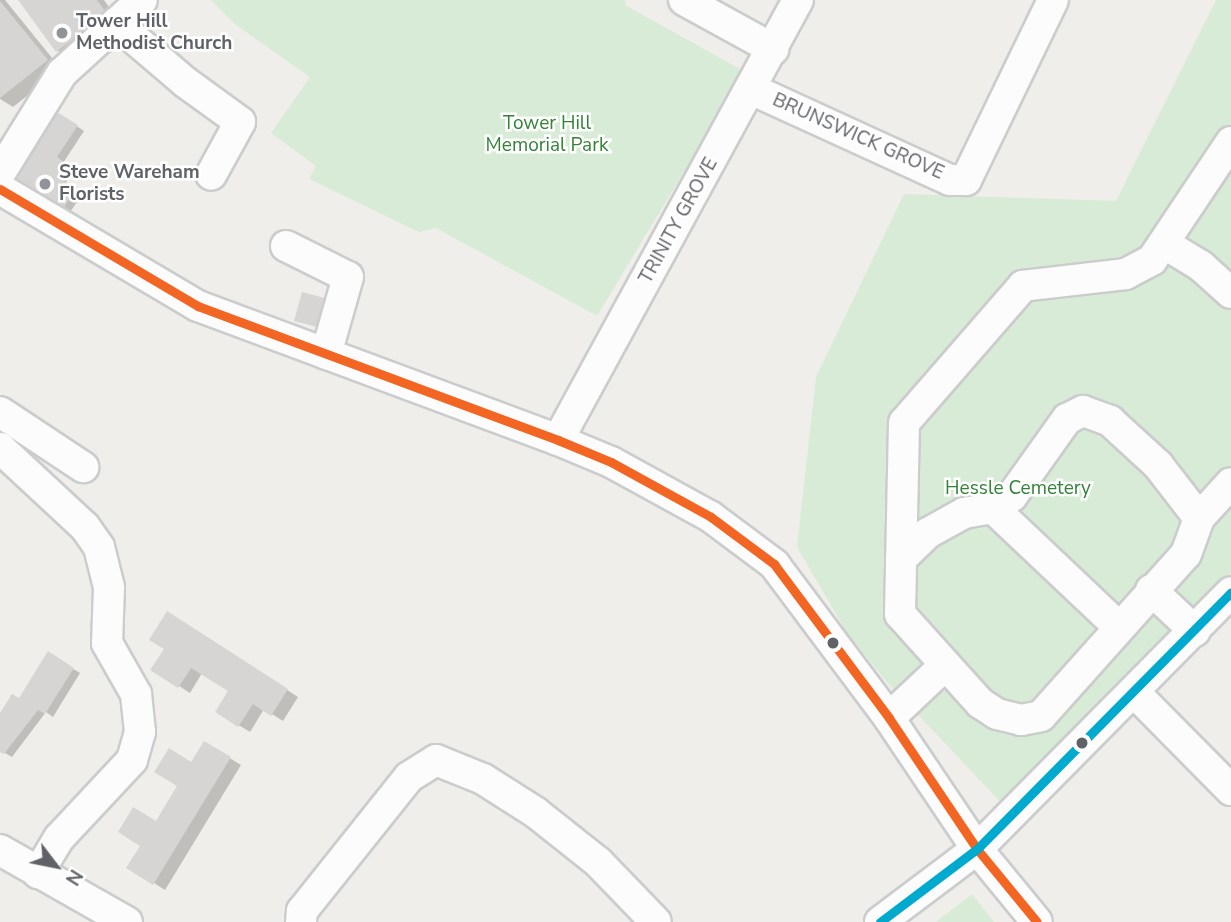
<!DOCTYPE html>
<html>
<head>
<meta charset="utf-8">
<style>
	body { margin:0 }
	#map { position:relative; width:1231px; height:922px; overflow:hidden; background:#efeeea; font-family:"Nunito Sans",sans-serif }
	div>[style] { position:absolute }
	.green>* { inset:0; background:#d8ebd6 }
	.shadow>* { inset:0; background:#0003 }
	.building>* { inset:0; background:#d6d5d3 }
	.roads { filter:drop-shadow(2px 0 #cbcccc) drop-shadow(-2px 0 #cbcccc) drop-shadow(0 2px #cbcccc) drop-shadow(0 -2px #cbcccc) }
	.minor>* { height:30px; margin:-15px; padding:0 15px; transform-origin:15px; border-radius:15px; background:#fdfcfc }
	.bus-1>* { height:9px; margin:-4.5px; padding:0 4.5px; transform-origin:4.5px; border-radius:4.5px; background:#f26522 }
	.bus-2>* { height:9px; margin:-4.5px; padding:0 4.5px; transform-origin:4.5px; border-radius:4.5px; background:#00a9ce }
	.dots>* { width:19px; height:19px; translate:-50% -50%; box-sizing:border-box; border:4px solid #fff; border-radius:50% }
	span { translate:-50% -50%; white-space:nowrap; text-align:center; line-height:1.15; -webkit-text-stroke:5px #fff; paint-order:stroke }
	.poi-label { font-size:19px; color:#5f6368; font-weight:700 }
	.left { translate:0 -50%; text-align:left }
	.park-label { font-size:19px; color:#348238 }
	.street-label { font-size:19px; color:#5f6368 }
	.north { position:absolute; left:21px; top:831px; width:70px; height:70px; -webkit-text-stroke:5px #fff; paint-order:stroke; rotate:122deg; font-size:19px; font-weight:700; line-height:28px; text-align:center; color:#5f6368 }
	.north::after { content:''; display:block; margin:auto; width:24px; height:32px; background:#5f6368; clip-path:polygon(50% 0,100% 100%,50% 72%,0 100%) }
</style>
</head>
<body>
<div id="map">
	<div class="green">
		<div style="clip-path:polygon(211px 0,626px 0,625px 5px,740px 69px,738px 82px,597px 316px,436px 228px,419px 232px,309px 179px,316px 166px,271px 133px,310px 77px,236px 25px)"></div>
		<div style="clip-path:polygon(1216px 0,1231px 0,1231px 573px,1010px 812px,886px 681px,846px 631px,797px 547px,816px 377px,904px 194px,1116px 201px)"></div>
		<div style="clip-path:polygon(972px 894px,994px 922px,936px 922px)"></div>
	</div>
	<div class="shadow">
		<div style="clip-path:polygon(0 0,5px 0,61px 69px,13px 107px,0 99px)"></div>
		<div style="clip-path:polygon(20px 0,104px 0,120px 23px,72px 59px,57px 50px)"></div>
		<div style="clip-path:polygon(65px 118px,84px 131px,63px 163px,74px 170px,65px 184px,82px 195px,70px 212px,16px 177px)"></div>
		<div style="clip-path:polygon(179px 620px,298px 697px,283px 721px,264px 709px,250px 732px,217px 712px,231px 691px,202px 673px,190px 693px,179px 686px,166px 649px)"></div>
		<div style="clip-path:polygon(49px 654px,80px 673px,53px 717px,46px 712px,12px 757px,0 750px,0 714px,20px 700px)"></div>
		<div style="clip-path:polygon(205px 743px,241px 765px,165px 890px,129px 867px)"></div>
	</div>
	<div class="building">
		<div style="clip-path:polygon(18px 0,97px 0,107px 14px,56px 52px)"></div>
		<div style="clip-path:polygon(0 1px,48px 60px,0 98px)"></div>
		<div style="clip-path:polygon(57px 112px,78px 125px,57px 157px,68px 165px,59px 178px,76px 189px,62px 210px,14px 178px)"></div>
		<div style="clip-path:polygon(302px 292px,332px 300px,325px 329px,294px 321px)"></div>
		<div style="clip-path:polygon(167px 611px,288px 689px,271px 716px,253px 704px,238px 727px,215px 712px,228px 691px,191px 668px,178px 688px,150px 670px,164px 649px,149px 640px)"></div>
		<div style="clip-path:polygon(48px 651px,74px 668px,45px 714px,38px 710px,4px 754px,0 752px,0 713px,12px 694px,19px 698px)"></div>
		<div style="clip-path:polygon(204px 741px,231px 757px,153px 885px,126px 868px,140px 846px,118px 832px,133px 807px,156px 821px,177px 786px,154px 772px,169px 748px,191px 762px)"></div>
	</div>
	<div class="roads">
		<div class="minor">
			<div style="left:684px;top:0;width:102px;rotate:28.8deg"></div>
			<div style="left:116px;top:23px;width:91px;rotate:40.5deg"></div>
			<div style="left:185px;top:82px;width:68px;rotate:36deg"></div>
			<div style="left:240px;top:122px;width:60px;rotate:118.7deg"></div>
			<div style="left:751px;top:89px;width:219px;rotate:24.6deg"></div>
			<div style="left:950px;top:180px;width:16px"></div>
			<div style="left:966px;top:180px;width:200px;rotate:-64.2deg"></div>
			<div style="left:1231px;top:142px;width:142px;rotate:123.8deg"></div>
			<div style="left:1152px;top:260px;width:30px;rotate:152deg"></div>
			<div style="left:1126px;top:274px;width:104px;rotate:173.4deg"></div>
			<div style="left:1023px;top:286px;width:181px;rotate:131deg"></div>
			<div style="left:904px;top:423px;width:191px;rotate:91.2deg"></div>
			<div style="left:900px;top:614px;width:120px;rotate:48deg"></div>
			<div style="left:980px;top:703px;width:20px;rotate:33deg"></div>
			<div style="left:997px;top:714px;width:25px;rotate:14deg"></div>
			<div style="left:1021px;top:720px;width:20px;rotate:-11deg"></div>
			<div style="left:1041px;top:716px;width:217px;rotate:-48.2deg"></div>
			<div style="left:1186px;top:554px;width:38px;rotate:-70deg"></div>
			<div style="left:1199px;top:518px;width:47px;rotate:-47.6deg"></div>
			<div style="left:0;top:173px;width:118px;rotate:-58.2deg"></div>
			<div style="left:62px;top:73px;width:108px;rotate:-42.4deg"></div>
			<div style="left:0;top:189px;width:230px;rotate:30.6deg"></div>
			<div style="left:198px;top:306px;width:384px;rotate:20.4deg"></div>
			<div style="left:558px;top:440px;width:57px;rotate:22.5deg"></div>
			<div style="left:611px;top:462px;width:114px;rotate:28.8deg"></div>
			<div style="left:711px;top:517px;width:79px;rotate:36.7deg"></div>
			<div style="left:774px;top:564px;width:192px;rotate:53.2deg"></div>
			<div style="left:889px;top:718px;width:158px;rotate:56.1deg"></div>
			<div style="left:977px;top:849px;width:94px;rotate:50.6deg"></div>
			<div style="left:1165px;top:244px;width:42px;rotate:31.4deg"></div>
			<div style="left:1201px;top:266px;width:40px;rotate:42deg"></div>
			<div style="left:286px;top:246px;width:69px;rotate:26.6deg"></div>
			<div style="left:348px;top:277px;width:80px;rotate:105.9deg"></div>
			<div style="left:0;top:412px;width:100px;rotate:33.5deg"></div>
			<div style="left:558px;top:440px;width:501px;rotate:-61.39deg"></div>
			<div style="left:0;top:448px;width:116px;rotate:42.9deg"></div>
			<div style="left:85px;top:527px;width:24px;rotate:55deg"></div>
			<div style="left:99px;top:547px;width:41px;rotate:76deg"></div>
			<div style="left:109px;top:587px;width:56px;rotate:92deg"></div>
			<div style="left:107px;top:643px;width:59px;rotate:60.4deg"></div>
			<div style="left:136px;top:694px;width:38px;rotate:84deg"></div>
			<div style="left:140px;top:732px;width:29px;rotate:106deg"></div>
			<div style="left:132px;top:760px;width:107px;rotate:133.1deg"></div>
			<div style="left:59px;top:838px;width:41px;rotate:121deg"></div>
			<div style="left:993px;top:508px;width:173px;rotate:43.4deg"></div>
			<div style="left:901px;top:559px;width:37px;rotate:-44deg"></div>
			<div style="left:928px;top:533px;width:41px;rotate:-29.1deg"></div>
			<div style="left:964px;top:513px;width:29px;rotate:-10deg"></div>
			<div style="left:993px;top:508px;width:22px;rotate:-32deg"></div>
			<div style="left:1012px;top:496px;width:95px;rotate:-54.5deg"></div>
			<div style="left:1067px;top:419px;width:18px;rotate:-27deg"></div>
			<div style="left:1083px;top:411px;width:29px;rotate:20deg"></div>
			<div style="left:1110px;top:421px;width:65px;rotate:42.5deg"></div>
			<div style="left:1158px;top:465px;width:67px;rotate:52.3deg"></div>
			<div style="left:1151px;top:590px;width:60px;rotate:43deg"></div>
			<div style="left:1134px;top:692px;width:138px;rotate:45.3deg"></div>
			<div style="left:889px;top:718px;width:76px;rotate:-43.4deg"></div>
			<div style="left:0;top:850px;width:146px;rotate:29.6deg"></div>
			<div style="left:301px;top:922px;width:11px;rotate:-85deg"></div>
			<div style="left:302px;top:911px;width:171px;rotate:-51.4deg"></div>
			<div style="left:409px;top:777px;width:32px;rotate:-32deg"></div>
			<div style="left:436px;top:760px;width:51px;rotate:22deg"></div>
			<div style="left:483px;top:779px;width:62px;rotate:32.4deg"></div>
			<div style="left:535px;top:812px;width:80px;rotate:38.4deg"></div>
			<div style="left:598px;top:862px;width:83px;rotate:46deg"></div>
			<div style="left:880px;top:922px;width:121px;rotate:-37deg"></div>
			<div style="left:977px;top:849px;width:361px;rotate:-45.3deg"></div>
		</div>
	</div>
	<div class="bus-1">
		<div style="left:0;top:189px;width:230px;rotate:30.6deg"></div>
		<div style="left:198px;top:306px;width:384px;rotate:20.4deg"></div>
		<div style="left:558px;top:440px;width:57px;rotate:22.5deg"></div>
		<div style="left:611px;top:462px;width:114px;rotate:28.8deg"></div>
		<div style="left:711px;top:517px;width:79px;rotate:36.7deg"></div>
		<div style="left:774px;top:564px;width:192px;rotate:53.2deg"></div>
		<div style="left:889px;top:718px;width:158px;rotate:56.1deg"></div>
		<div style="left:977px;top:849px;width:94px;rotate:50.6deg"></div>
	</div>
	<div class="bus-2">
		<div style="left:880px;top:922px;width:121px;rotate:-37deg"></div>
		<div style="left:977px;top:849px;width:361px;rotate:-45.3deg"></div>
	</div>
	<div class="dots">
		<div style="left:62px;top:33px;background:#919496"></div>
		<div style="left:45px;top:184px;background:#919496"></div>
		<div style="left:833px;top:643px;background:#5f6368"></div>
		<div style="left:1082px;top:743px;background:#5f6368"></div>
	</div>
	<div class="poi-label">
		<span class="left" style="left:76px;top:33px">Tower Hill<br>Methodist Church</span>
		<span class="left" style="left:59px;top:184px">Steve Wareham<br>Florists</span>
	</div>
	<div class="park-label">
		<span style="left:547px;top:135px">Tower Hill<br>Memorial Park</span>
		<span style="left:1018px;top:489px">Hessle Cemetery</span>
	</div>
	<div class="street-label">
		<span style="left:858px;top:137px;rotate:24deg">BRUNSWICK GROVE</span>
		<span style="left:679px;top:221px;rotate:-61deg">TRINITY GROVE</span>
	</div>
	<div class="north">N</div>
</div>
</body>
</html>
